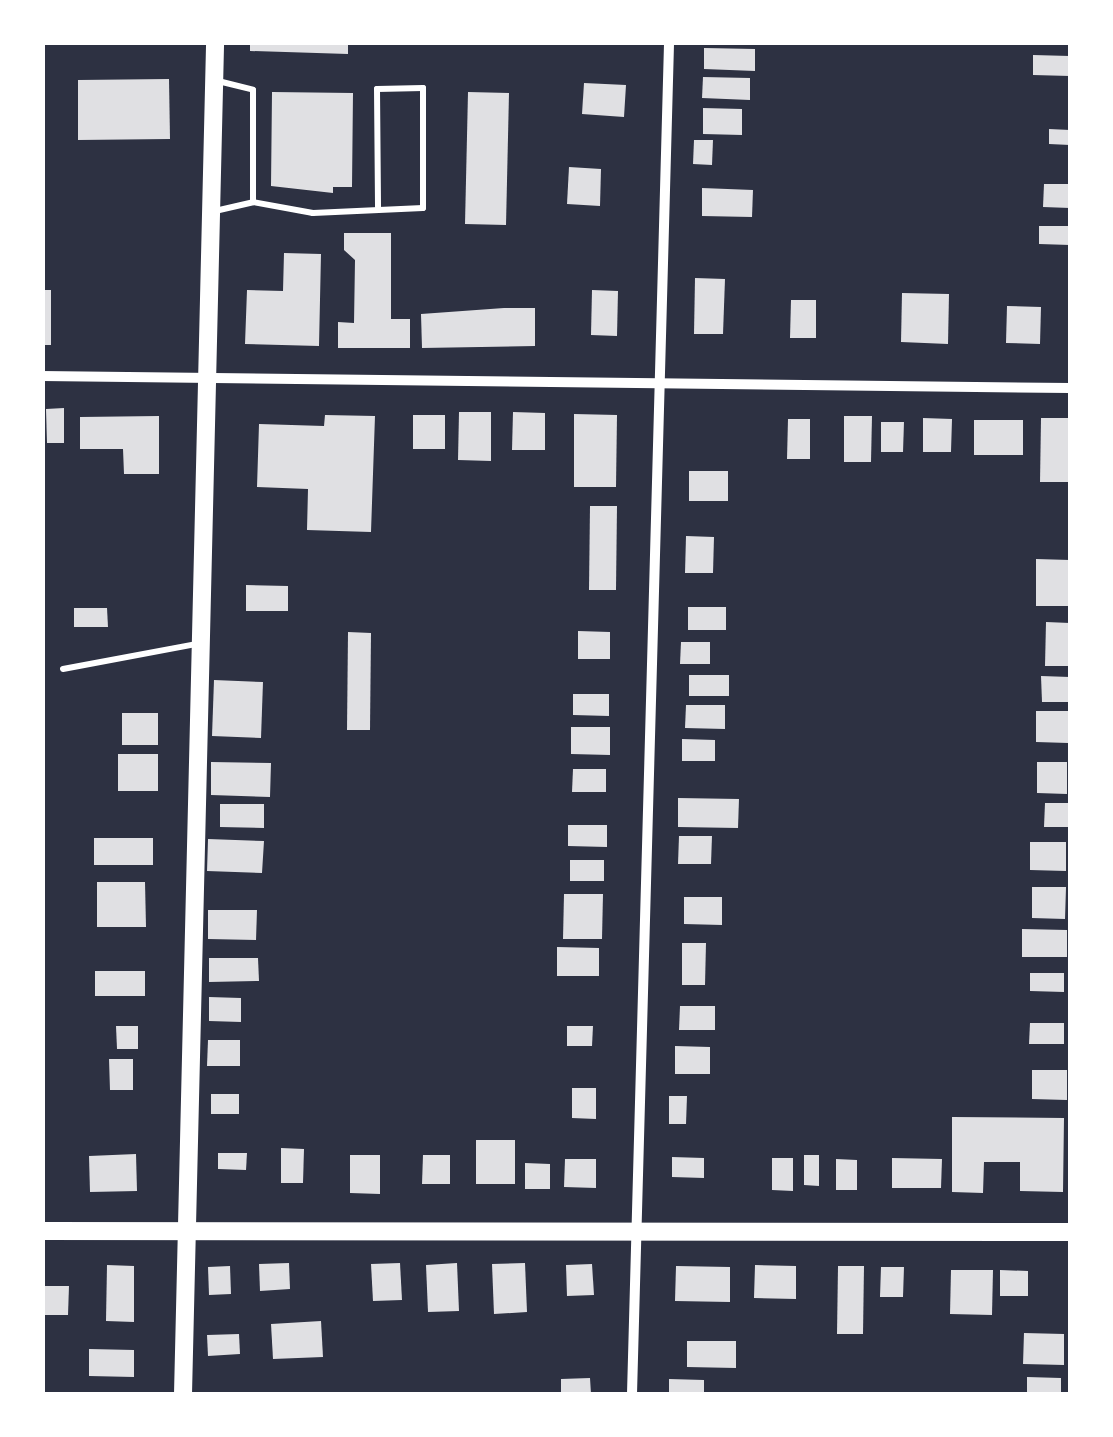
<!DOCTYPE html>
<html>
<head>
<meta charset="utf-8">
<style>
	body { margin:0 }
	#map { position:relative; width:1113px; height:1437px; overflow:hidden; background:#2d3142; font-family:"Work Sans",sans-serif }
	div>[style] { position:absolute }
	.building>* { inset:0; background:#e0e0e3 }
	.service>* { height:6px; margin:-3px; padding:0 3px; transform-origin:3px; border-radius:3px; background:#fff }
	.minor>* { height:10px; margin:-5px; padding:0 5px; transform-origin:5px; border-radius:5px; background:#fff }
	.secondary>* { height:18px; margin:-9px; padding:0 9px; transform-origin:9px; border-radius:9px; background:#fff }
	.primary>* { height:18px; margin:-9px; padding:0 9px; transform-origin:9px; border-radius:9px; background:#fff }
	span { translate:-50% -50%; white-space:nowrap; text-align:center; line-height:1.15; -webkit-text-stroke:8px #fff; paint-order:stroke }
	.frame { position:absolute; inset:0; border:45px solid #fff; pointer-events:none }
</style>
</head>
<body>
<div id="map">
	<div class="building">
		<div style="clip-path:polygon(250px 42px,348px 42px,348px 54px,250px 51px)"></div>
		<div style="clip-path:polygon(704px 48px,755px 49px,755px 71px,704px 69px)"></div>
		<div style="clip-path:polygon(1033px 55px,1070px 56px,1070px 76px,1033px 75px)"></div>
		<div style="clip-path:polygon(703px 77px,750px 78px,750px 100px,702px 98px)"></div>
		<div style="clip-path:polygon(169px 79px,170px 139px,78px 140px,78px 80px)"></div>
		<div style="clip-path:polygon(584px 83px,626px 85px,624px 117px,582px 114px)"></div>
		<div style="clip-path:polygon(272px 92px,353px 93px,352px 187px,333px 187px,333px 193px,271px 186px)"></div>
		<div style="clip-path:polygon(468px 92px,509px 93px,506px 225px,465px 224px)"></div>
		<div style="clip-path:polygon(703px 108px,742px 109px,742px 135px,703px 134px)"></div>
		<div style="clip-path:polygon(1049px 129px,1070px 130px,1070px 145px,1049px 144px)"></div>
		<div style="clip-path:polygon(694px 140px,713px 140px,712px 165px,693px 164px)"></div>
		<div style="clip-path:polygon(569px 167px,601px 169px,600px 206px,567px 204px)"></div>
		<div style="clip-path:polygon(1044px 184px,1070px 184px,1070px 208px,1043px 207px)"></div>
		<div style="clip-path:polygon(702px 188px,753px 190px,752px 217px,702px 216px)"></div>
		<div style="clip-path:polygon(1039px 226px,1070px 226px,1070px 245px,1039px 244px)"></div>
		<div style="clip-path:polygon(344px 233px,391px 233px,391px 319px,410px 319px,410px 348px,338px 348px,338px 322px,354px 323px,355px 260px,344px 250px)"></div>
		<div style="clip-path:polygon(284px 253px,321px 254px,319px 346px,245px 344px,247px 290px,283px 291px)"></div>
		<div style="clip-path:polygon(695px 278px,725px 279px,723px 334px,694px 334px)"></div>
		<div style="clip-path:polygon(42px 290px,51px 290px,51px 345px,42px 345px)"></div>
		<div style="clip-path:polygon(592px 290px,618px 291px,617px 336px,591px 335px)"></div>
		<div style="clip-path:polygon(902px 293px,949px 294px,948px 344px,901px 342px)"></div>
		<div style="clip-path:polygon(791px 300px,816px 300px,816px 338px,790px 338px)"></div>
		<div style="clip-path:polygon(1007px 306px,1041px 307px,1040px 344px,1006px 343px)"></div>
		<div style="clip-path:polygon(504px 308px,535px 308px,535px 346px,422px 348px,421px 314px)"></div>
		<div style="clip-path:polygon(64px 408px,64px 443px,47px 443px,46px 409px)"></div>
		<div style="clip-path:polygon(459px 412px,491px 412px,491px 461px,458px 460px)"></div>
		<div style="clip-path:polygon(513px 412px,545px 413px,545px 450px,512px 450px)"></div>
		<div style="clip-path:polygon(574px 414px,617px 415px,616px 487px,574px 487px)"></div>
		<div style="clip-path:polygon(325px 415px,375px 416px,371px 532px,307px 530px,308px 489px,257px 487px,259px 424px,324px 426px)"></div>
		<div style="clip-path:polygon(413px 415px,445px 415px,445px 449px,413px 449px)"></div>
		<div style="clip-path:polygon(159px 416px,159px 474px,124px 474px,123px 449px,80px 449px,80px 417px)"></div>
		<div style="clip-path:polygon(844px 416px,872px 416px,871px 462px,844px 462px)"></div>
		<div style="clip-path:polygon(923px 418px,952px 419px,951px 452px,923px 452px)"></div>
		<div style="clip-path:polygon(1041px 418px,1070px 418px,1070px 482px,1040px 482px)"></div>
		<div style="clip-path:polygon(788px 419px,810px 419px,810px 459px,787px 459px)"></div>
		<div style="clip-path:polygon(974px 420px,1023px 420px,1023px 455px,974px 455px)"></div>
		<div style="clip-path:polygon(881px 422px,904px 422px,903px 452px,881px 452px)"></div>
		<div style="clip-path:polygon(689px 471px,728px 471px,728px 501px,689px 501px)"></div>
		<div style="clip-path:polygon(590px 506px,617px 506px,616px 590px,589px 590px)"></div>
		<div style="clip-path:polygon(686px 536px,714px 537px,713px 573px,685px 573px)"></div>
		<div style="clip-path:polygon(1036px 559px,1070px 560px,1070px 606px,1036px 606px)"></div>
		<div style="clip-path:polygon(246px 585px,288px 586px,288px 611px,246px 611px)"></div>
		<div style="clip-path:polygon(688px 607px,726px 607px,726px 630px,688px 630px)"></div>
		<div style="clip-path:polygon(74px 608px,107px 608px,108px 627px,74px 627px)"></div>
		<div style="clip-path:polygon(1046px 622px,1070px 623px,1070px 666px,1045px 666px)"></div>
		<div style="clip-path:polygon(578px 631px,610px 632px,610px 659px,578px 659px)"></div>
		<div style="clip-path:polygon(348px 632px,371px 633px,370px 730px,347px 730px)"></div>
		<div style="clip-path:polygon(681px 642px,710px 642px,710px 664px,680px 664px)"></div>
		<div style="clip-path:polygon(689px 675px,729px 675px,729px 696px,689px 696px)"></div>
		<div style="clip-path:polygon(1041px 676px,1070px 677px,1070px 702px,1042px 702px)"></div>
		<div style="clip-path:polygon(214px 680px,263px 682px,261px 738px,212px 736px)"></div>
		<div style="clip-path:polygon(573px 694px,609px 694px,609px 716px,573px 715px)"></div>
		<div style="clip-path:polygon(686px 705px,725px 705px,725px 729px,685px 728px)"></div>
		<div style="clip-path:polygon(1036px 711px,1068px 711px,1068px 743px,1036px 742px)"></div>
		<div style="clip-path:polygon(122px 713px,158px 713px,158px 745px,122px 745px)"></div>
		<div style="clip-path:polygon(571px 727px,610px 727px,610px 755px,571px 754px)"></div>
		<div style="clip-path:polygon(682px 739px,715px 740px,715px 761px,682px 761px)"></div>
		<div style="clip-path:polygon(118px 754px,158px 754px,158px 791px,118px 791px)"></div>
		<div style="clip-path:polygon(211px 762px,271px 763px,270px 797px,211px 795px)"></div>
		<div style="clip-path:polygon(1037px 762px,1067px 762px,1067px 794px,1037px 793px)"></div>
		<div style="clip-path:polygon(573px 769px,606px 769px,606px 792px,572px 792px)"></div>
		<div style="clip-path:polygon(678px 798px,739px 799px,738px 828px,678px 827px)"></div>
		<div style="clip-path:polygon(1045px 803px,1068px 803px,1068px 827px,1044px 827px)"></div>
		<div style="clip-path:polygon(220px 804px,264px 804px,264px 828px,220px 827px)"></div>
		<div style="clip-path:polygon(568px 825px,607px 825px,607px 847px,568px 846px)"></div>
		<div style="clip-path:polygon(679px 836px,712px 836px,711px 864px,678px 864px)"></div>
		<div style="clip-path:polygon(94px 838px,153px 838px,153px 865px,94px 865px)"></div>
		<div style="clip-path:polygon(208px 839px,264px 841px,262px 873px,207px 871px)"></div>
		<div style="clip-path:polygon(1030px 842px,1066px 842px,1066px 871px,1030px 870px)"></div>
		<div style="clip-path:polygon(570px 860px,604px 860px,604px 881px,570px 881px)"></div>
		<div style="clip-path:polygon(97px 882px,145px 882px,146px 927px,97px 927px)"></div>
		<div style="clip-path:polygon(1032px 887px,1066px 887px,1065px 919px,1032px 918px)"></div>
		<div style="clip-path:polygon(564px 894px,603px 894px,602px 939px,563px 939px)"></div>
		<div style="clip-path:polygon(684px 897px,722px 897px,722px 925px,684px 924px)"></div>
		<div style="clip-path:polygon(208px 910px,257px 910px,256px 940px,208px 939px)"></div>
		<div style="clip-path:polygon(1022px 929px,1067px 930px,1067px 957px,1022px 957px)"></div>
		<div style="clip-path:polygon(682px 943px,706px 943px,705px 985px,682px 985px)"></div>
		<div style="clip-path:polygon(557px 947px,599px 948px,599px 976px,557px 976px)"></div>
		<div style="clip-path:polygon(209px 958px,258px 958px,259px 981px,209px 982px)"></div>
		<div style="clip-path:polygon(95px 971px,145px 971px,145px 996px,95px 996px)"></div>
		<div style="clip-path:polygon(1030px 973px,1064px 973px,1064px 992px,1030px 991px)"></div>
		<div style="clip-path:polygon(209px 997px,241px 998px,241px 1022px,209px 1021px)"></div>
		<div style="clip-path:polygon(680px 1006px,715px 1006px,715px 1030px,679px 1030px)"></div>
		<div style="clip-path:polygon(1030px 1023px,1064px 1023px,1064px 1044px,1029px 1044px)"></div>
		<div style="clip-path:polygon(116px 1026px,138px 1026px,138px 1049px,117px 1049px)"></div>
		<div style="clip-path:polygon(567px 1026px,593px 1026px,592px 1046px,567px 1046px)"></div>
		<div style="clip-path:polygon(208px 1040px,240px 1040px,240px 1066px,207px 1066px)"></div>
		<div style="clip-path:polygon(675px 1046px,710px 1047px,710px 1074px,675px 1074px)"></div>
		<div style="clip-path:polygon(109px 1059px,133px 1059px,133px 1090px,110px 1090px)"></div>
		<div style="clip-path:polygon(1032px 1070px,1067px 1070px,1067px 1100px,1032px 1099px)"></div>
		<div style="clip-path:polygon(572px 1088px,596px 1088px,596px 1119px,572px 1118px)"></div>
		<div style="clip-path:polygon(211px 1094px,239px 1094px,239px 1114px,211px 1114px)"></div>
		<div style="clip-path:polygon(669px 1096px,687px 1096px,686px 1124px,669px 1124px)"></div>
		<div style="clip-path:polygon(952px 1117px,1064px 1118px,1063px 1192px,1020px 1191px,1020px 1162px,984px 1162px,983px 1193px,952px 1192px)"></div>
		<div style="clip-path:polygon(476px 1140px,515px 1140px,515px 1184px,476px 1184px)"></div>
		<div style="clip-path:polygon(281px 1148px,304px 1149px,303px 1183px,281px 1183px)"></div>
		<div style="clip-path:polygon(218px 1153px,247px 1153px,246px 1170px,218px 1169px)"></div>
		<div style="clip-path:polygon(136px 1154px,137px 1191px,90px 1192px,89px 1156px)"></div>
		<div style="clip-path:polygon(350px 1155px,380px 1155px,380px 1194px,350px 1193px)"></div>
		<div style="clip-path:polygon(423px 1155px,450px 1155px,450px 1184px,422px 1184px)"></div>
		<div style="clip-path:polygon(804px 1155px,819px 1155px,819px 1186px,804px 1185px)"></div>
		<div style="clip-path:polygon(672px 1157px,704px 1158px,704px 1178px,672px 1177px)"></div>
		<div style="clip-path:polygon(772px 1158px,793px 1158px,793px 1191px,772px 1190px)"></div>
		<div style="clip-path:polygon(892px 1158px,942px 1159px,941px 1188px,892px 1188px)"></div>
		<div style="clip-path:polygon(565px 1159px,596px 1159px,596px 1188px,564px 1187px)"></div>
		<div style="clip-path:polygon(836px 1159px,857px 1160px,857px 1190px,836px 1190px)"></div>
		<div style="clip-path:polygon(525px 1163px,550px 1164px,550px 1189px,525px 1189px)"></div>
		<div style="clip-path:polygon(289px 1263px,290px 1289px,260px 1291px,259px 1264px)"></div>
		<div style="clip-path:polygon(400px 1263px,402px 1300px,373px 1301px,371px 1264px)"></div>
		<div style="clip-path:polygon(457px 1263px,459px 1311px,428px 1312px,426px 1265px)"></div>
		<div style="clip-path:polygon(525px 1263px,527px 1312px,494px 1314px,492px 1264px)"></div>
		<div style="clip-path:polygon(592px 1264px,594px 1295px,567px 1296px,566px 1265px)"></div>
		<div style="clip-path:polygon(107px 1265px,134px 1266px,134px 1322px,106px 1321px)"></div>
		<div style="clip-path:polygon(755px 1265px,796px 1266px,796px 1299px,754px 1298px)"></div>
		<div style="clip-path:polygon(230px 1266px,231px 1294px,209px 1295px,208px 1267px)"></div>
		<div style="clip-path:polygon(676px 1266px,730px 1267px,730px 1302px,675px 1301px)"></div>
		<div style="clip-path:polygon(838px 1266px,864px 1266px,863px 1334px,837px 1334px)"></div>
		<div style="clip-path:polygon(881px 1267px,904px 1267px,903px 1297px,880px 1297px)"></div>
		<div style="clip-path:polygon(951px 1270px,993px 1270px,992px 1315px,950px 1314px)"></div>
		<div style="clip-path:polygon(1000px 1270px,1028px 1271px,1028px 1296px,1000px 1296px)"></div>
		<div style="clip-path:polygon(42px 1286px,69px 1286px,68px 1315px,42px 1315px)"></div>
		<div style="clip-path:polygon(321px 1321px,323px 1357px,273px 1359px,271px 1324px)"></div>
		<div style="clip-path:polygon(1024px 1333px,1064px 1334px,1064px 1365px,1023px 1364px)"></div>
		<div style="clip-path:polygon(239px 1334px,240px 1354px,208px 1356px,207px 1335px)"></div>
		<div style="clip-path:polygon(687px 1341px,736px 1341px,736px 1368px,687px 1367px)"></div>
		<div style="clip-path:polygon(89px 1349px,134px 1350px,134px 1377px,89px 1376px)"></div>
		<div style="clip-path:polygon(1027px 1377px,1061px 1378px,1061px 1394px,1027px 1394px)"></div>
		<div style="clip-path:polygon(590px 1378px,591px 1394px,561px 1394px,561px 1379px)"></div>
		<div style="clip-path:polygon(669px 1379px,704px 1380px,704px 1394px,669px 1394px)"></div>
	</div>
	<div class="service">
		<div style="left:218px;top:81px;width:36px;rotate:14deg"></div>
		<div style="left:253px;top:90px;width:112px;rotate:90deg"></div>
		<div style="left:215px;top:211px;width:39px;rotate:-13deg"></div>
		<div style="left:253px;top:202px;width:61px;rotate:10.4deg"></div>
		<div style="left:313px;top:213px;width:110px;rotate:-2.6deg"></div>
		<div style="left:423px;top:208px;width:120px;rotate:-90deg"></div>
		<div style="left:423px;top:88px;width:46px;rotate:178.8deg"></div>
		<div style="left:377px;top:89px;width:118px;rotate:89.5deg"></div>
		<div style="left:63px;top:669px;width:135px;rotate:-10.6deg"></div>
	</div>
	<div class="minor">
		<div style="left:42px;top:376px;width:1028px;rotate:0.67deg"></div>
		<div style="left:632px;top:1394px;width:1353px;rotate:-88.43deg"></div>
	</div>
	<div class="secondary">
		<div style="left:42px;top:1231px;width:1028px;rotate:0.06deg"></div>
	</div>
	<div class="primary">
		<div style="left:183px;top:1394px;width:1352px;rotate:-88.64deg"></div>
	</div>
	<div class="frame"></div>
</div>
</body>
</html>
